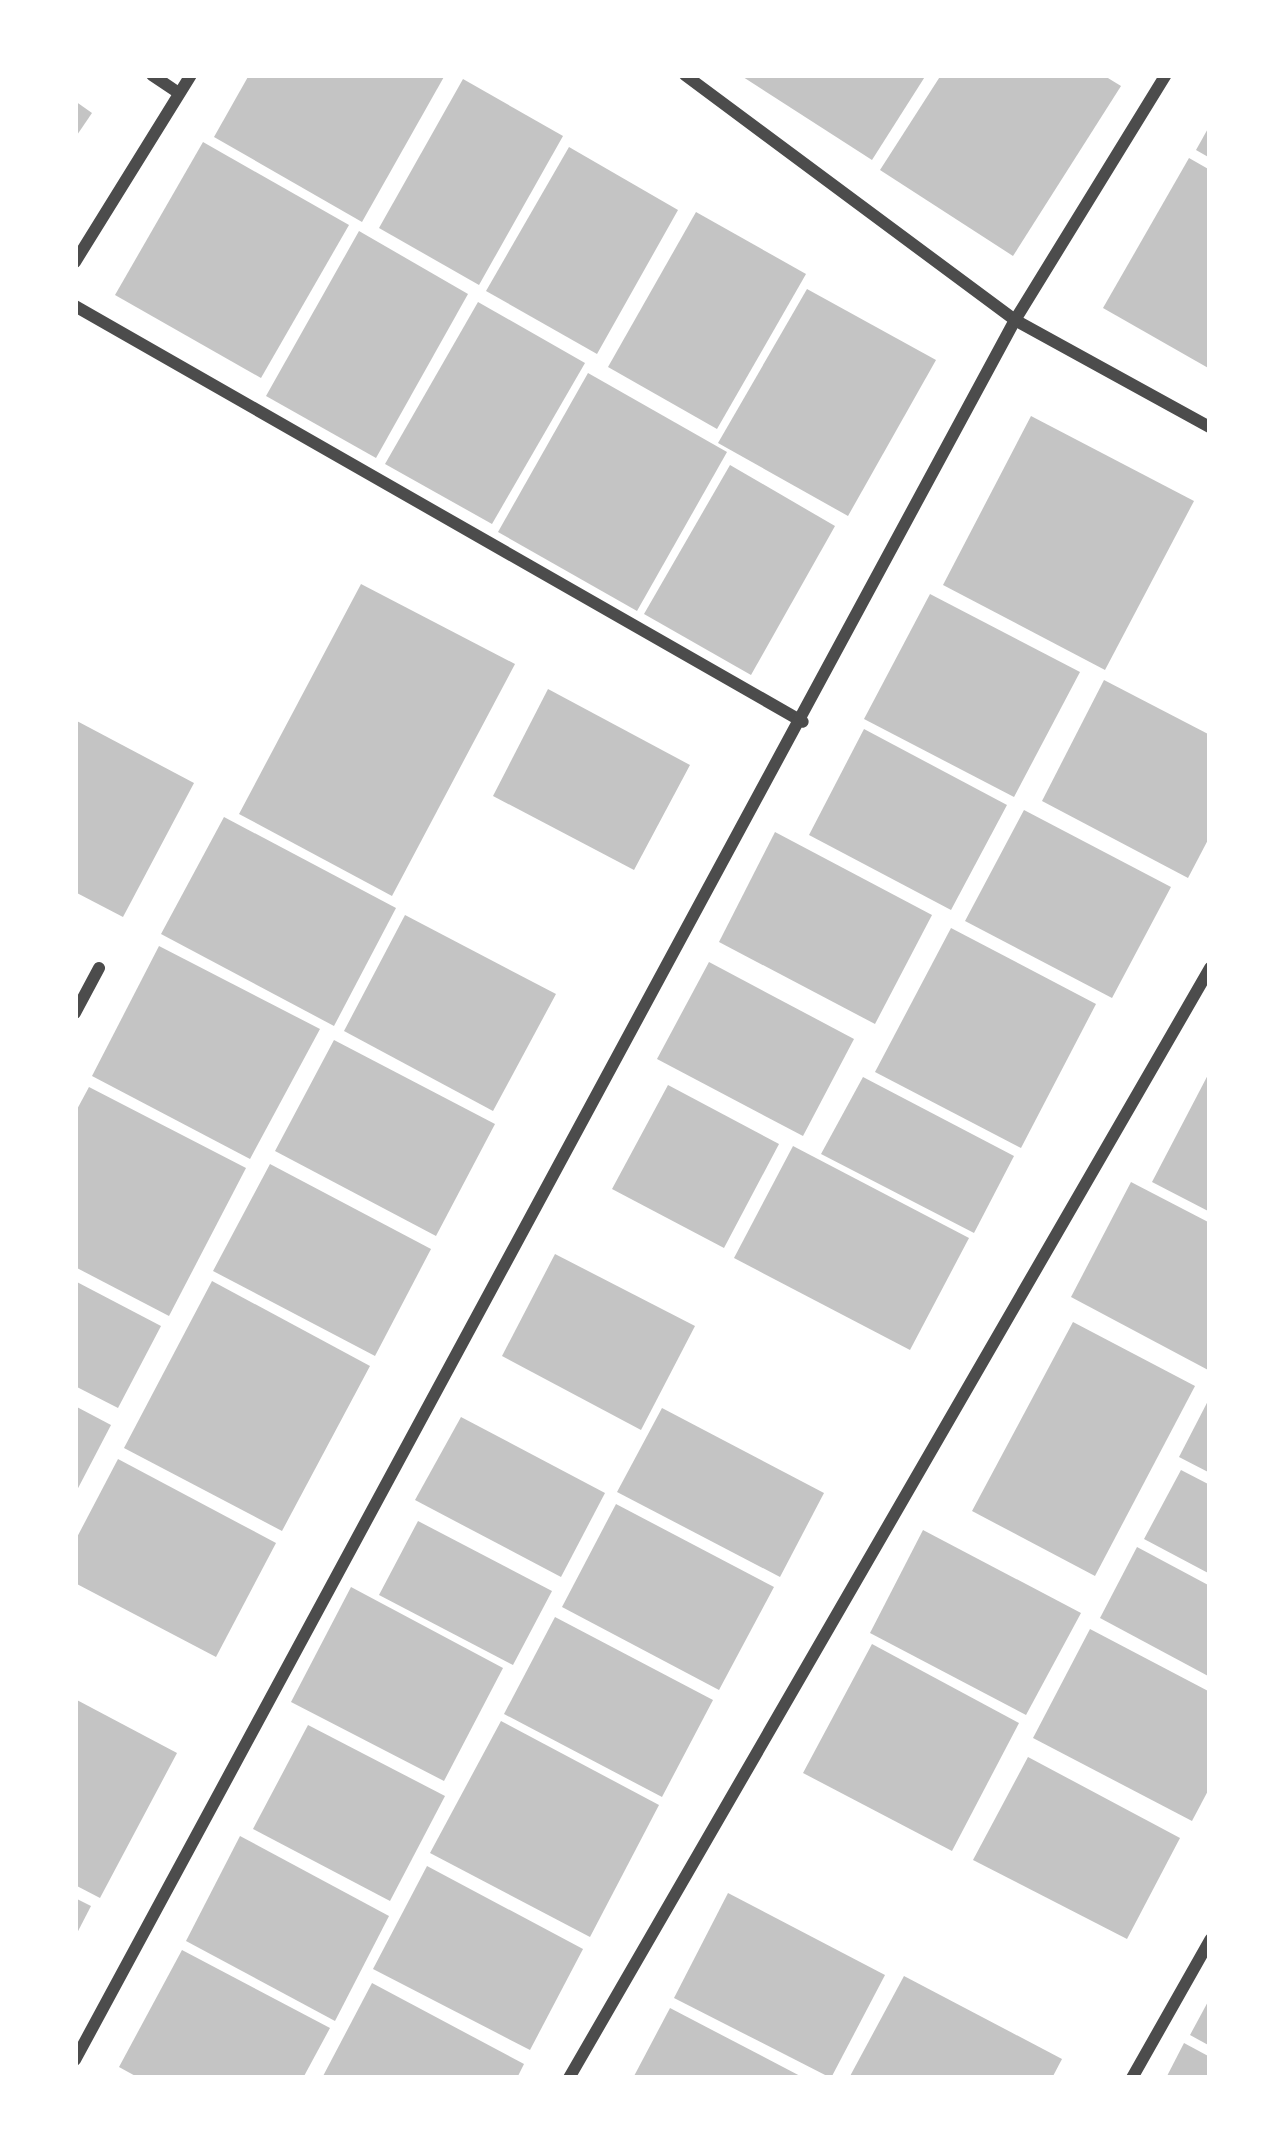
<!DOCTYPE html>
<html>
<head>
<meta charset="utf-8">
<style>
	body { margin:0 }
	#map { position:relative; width:1285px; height:2153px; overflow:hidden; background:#fff; font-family:"DejaVu Sans",sans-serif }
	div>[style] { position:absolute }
	.building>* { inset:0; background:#c4c4c4 }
	.minor>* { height:12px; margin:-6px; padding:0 6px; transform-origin:6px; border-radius:6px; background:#4c4c4c }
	span { translate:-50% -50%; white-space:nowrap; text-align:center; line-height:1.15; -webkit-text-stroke:10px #fff; paint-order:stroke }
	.frame { position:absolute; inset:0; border:78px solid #fff; pointer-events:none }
</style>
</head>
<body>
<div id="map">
	<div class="building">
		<div style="clip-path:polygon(249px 75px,445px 75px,362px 222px,214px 137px)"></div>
		<div style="clip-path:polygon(740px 75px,926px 75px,872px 160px)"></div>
		<div style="clip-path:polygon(941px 75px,1103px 75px,1121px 86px,1013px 256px,880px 170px)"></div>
		<div style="clip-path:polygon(463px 79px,563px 136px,479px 285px,379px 228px)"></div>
		<div style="clip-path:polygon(75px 101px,92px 113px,75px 138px)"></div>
		<div style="clip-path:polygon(1210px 125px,1210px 158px,1196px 150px)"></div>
		<div style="clip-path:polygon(203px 142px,349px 225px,261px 378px,115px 295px)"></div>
		<div style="clip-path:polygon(569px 147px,678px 210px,597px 354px,486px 291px)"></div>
		<div style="clip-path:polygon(1189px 158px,1210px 170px,1210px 369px,1103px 308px)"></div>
		<div style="clip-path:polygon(696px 212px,806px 274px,717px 429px,608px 367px)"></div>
		<div style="clip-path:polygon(359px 231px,468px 294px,376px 458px,266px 396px)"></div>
		<div style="clip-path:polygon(807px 289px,936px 360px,848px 516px,718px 443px)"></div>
		<div style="clip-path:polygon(478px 302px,585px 363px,492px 524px,385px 464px)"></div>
		<div style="clip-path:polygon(588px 373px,727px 452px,637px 611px,498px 532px)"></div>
		<div style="clip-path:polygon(1031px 416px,1194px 501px,1105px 670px,943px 585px)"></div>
		<div style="clip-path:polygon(730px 465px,835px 526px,751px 675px,644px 614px)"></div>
		<div style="clip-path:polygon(361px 584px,515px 664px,392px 896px,239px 814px)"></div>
		<div style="clip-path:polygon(930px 594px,1080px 672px,1014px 797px,864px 719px)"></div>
		<div style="clip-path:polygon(1104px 680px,1210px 735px,1210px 836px,1188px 878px,1042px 801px)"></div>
		<div style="clip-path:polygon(548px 689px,690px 765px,634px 870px,493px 796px)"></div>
		<div style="clip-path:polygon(75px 720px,194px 783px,123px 917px,75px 892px)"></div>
		<div style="clip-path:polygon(864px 729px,1007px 805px,951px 910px,809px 835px)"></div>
		<div style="clip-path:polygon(1024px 810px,1171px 887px,1112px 998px,965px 921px)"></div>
		<div style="clip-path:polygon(224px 817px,396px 908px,334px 1026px,161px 934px)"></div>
		<div style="clip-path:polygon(775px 832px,932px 915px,875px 1024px,719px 942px)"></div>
		<div style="clip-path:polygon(405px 915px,556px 994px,493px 1111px,344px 1031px)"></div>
		<div style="clip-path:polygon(951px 928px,1096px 1004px,1021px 1148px,875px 1072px)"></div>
		<div style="clip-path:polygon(159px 946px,320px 1029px,250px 1159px,92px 1076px)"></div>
		<div style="clip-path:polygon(709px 962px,854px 1039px,803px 1136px,657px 1059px)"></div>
		<div style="clip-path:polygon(334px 1040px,495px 1124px,436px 1236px,275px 1151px)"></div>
		<div style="clip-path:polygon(1210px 1071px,1210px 1212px,1152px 1182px)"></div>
		<div style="clip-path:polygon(863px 1077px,1014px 1156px,974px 1233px,821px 1154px)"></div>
		<div style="clip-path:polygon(668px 1085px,779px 1144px,724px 1248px,612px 1189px)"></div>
		<div style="clip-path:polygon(89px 1087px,246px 1168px,169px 1316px,75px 1267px,75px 1113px)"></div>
		<div style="clip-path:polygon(793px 1146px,969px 1238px,910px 1350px,734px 1258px)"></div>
		<div style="clip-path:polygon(270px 1164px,431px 1249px,375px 1356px,213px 1271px)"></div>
		<div style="clip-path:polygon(1131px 1182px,1210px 1223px,1210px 1371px,1071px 1297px)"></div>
		<div style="clip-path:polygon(555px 1254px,695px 1326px,641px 1430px,502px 1356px)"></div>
		<div style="clip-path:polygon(75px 1281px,161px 1326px,118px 1408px,75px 1386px)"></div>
		<div style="clip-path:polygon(212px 1281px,370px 1366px,282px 1531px,124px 1448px)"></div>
		<div style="clip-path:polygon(1073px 1322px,1195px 1386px,1095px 1576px,972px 1511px)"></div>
		<div style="clip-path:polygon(1210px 1397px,1210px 1473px,1179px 1457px)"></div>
		<div style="clip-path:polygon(75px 1406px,111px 1425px,75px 1494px)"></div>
		<div style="clip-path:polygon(662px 1408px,824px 1493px,780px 1577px,617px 1492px)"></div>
		<div style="clip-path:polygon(461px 1417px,605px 1493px,561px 1577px,415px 1500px)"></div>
		<div style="clip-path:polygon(118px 1459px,276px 1543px,216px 1657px,75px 1583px,75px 1541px)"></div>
		<div style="clip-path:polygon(1181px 1470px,1210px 1485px,1210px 1574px,1144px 1539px)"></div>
		<div style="clip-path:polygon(616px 1504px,774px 1587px,719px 1690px,562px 1607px)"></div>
		<div style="clip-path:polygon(418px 1521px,552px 1591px,513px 1665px,379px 1595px)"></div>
		<div style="clip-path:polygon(923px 1530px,1081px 1613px,1026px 1715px,870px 1633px)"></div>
		<div style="clip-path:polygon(1137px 1547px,1210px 1586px,1210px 1677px,1100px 1618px)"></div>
		<div style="clip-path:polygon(351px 1587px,503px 1668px,444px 1781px,291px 1702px)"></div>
		<div style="clip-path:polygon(555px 1617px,713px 1700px,662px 1797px,504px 1714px)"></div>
		<div style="clip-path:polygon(1090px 1629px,1210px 1692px,1210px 1787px,1192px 1821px,1033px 1738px)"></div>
		<div style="clip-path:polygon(872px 1644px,1019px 1723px,952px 1851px,803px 1773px)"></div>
		<div style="clip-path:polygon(75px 1699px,177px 1753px,100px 1898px,75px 1885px)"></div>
		<div style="clip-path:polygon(501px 1721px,659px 1805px,590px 1937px,430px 1853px)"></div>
		<div style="clip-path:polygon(308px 1725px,445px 1796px,390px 1901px,253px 1829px)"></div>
		<div style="clip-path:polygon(1028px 1757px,1180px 1838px,1127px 1939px,973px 1860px)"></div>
		<div style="clip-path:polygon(240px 1836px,389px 1916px,335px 2021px,186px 1941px)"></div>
		<div style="clip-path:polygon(427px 1866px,583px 1949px,530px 2050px,373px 1969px)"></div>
		<div style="clip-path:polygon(728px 1893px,885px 1975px,831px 2078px,674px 1998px)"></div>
		<div style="clip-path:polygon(75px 1898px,91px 1906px,75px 1937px)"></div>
		<div style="clip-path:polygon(182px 1950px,330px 2028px,303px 2078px,139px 2078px,119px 2067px)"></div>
		<div style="clip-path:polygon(904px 1976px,1062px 2059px,1052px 2078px,849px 2078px)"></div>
		<div style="clip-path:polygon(372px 1983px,524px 2064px,517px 2078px,322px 2078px)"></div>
		<div style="clip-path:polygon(1210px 1998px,1210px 2046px,1190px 2035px)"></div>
		<div style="clip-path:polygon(670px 2008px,804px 2078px,633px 2078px)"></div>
		<div style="clip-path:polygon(1184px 2043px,1210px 2057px,1210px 2078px,1166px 2078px)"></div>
	</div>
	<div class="minor">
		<div style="left:152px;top:75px;width:32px;rotate:34deg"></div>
		<div style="left:685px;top:75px;width:411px;rotate:36.6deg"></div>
		<div style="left:1015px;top:320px;width:222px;rotate:28.8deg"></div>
		<div style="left:75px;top:262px;width:220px;rotate:-58.2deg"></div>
		<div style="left:75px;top:306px;width:838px;rotate:29.74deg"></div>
		<div style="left:75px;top:1013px;width:51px;rotate:-61.9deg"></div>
		<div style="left:75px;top:2060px;width:1978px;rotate:-61.62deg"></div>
		<div style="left:1015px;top:320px;width:288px;rotate:-58.4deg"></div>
		<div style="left:569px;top:2078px;width:1282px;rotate:-59.99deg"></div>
		<div style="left:1132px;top:2078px;width:159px;rotate:-60.5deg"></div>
	</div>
	<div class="frame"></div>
</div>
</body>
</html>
